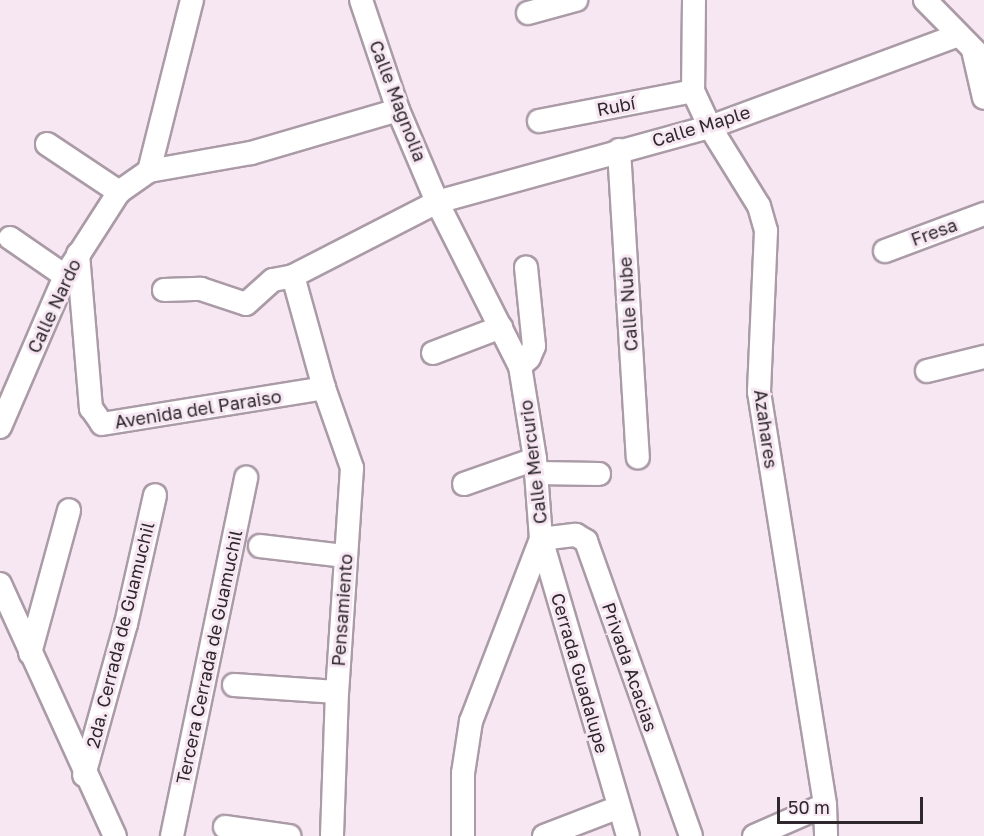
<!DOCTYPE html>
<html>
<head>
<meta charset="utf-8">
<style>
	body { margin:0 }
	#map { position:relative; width:984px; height:836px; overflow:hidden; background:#f7e7f3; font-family:"Golos Text",sans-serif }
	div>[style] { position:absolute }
	.roads { filter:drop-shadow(2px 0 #aa9ba7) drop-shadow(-2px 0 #aa9ba7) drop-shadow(0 2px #aa9ba7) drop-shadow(0 -2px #aa9ba7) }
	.minor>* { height:22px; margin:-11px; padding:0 11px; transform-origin:11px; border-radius:11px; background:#fff }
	span { translate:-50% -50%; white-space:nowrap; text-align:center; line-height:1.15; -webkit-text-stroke:6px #f7e7f3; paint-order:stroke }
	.street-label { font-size:18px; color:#2e282d }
	.scale { position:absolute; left:777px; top:797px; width:146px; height:27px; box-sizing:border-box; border:3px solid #2e282d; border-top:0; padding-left:8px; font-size:18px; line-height:21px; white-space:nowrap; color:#2e282d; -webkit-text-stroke:4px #f7e7f3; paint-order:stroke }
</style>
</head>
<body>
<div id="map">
	<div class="roads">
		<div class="minor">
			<div style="left:361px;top:0;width:116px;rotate:71.4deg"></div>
			<div style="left:398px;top:110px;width:100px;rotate:67deg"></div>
			<div style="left:437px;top:202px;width:184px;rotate:63.2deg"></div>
			<div style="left:520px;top:366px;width:94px;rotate:80.8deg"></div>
			<div style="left:535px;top:459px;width:80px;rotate:85.7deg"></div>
			<div style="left:541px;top:539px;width:195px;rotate:111deg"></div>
			<div style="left:471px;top:721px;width:53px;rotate:98.7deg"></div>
			<div style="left:463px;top:773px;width:63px;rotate:90deg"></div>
			<div style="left:694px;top:0;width:91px;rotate:90.6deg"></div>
			<div style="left:693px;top:91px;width:40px;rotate:65deg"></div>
			<div style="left:710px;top:127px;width:93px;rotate:58.2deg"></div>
			<div style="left:759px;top:206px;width:26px;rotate:74deg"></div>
			<div style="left:766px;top:231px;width:161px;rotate:92.5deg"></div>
			<div style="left:759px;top:392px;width:418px;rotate:80.9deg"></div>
			<div style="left:825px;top:805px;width:31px;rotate:88deg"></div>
			<div style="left:925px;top:0;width:84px;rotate:45.5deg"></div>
			<div style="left:528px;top:13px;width:50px;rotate:-15.2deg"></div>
			<div style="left:973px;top:50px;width:49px;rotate:77.1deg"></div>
			<div style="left:539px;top:121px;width:157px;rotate:-11deg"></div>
			<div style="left:47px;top:144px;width:87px;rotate:33.7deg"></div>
			<div style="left:619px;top:150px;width:308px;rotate:86.5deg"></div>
			<div style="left:149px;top:171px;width:104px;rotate:-10deg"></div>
			<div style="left:251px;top:153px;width:153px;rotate:-16.3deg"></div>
			<div style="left:10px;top:238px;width:67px;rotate:34.6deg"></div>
			<div style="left:885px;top:251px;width:106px;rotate:-20.5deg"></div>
			<div style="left:78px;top:254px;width:155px;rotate:85.2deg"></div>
			<div style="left:91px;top:408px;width:19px;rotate:55deg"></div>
			<div style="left:102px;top:424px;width:225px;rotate:-9.2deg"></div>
			<div style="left:293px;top:276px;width:116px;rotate:74.5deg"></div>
			<div style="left:324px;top:388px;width:85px;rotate:70.7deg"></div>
			<div style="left:352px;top:468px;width:225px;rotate:93.8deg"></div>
			<div style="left:337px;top:692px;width:144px;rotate:92deg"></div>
			<div style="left:164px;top:290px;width:37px;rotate:-2deg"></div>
			<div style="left:201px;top:289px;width:47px;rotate:18.4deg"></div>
			<div style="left:246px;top:304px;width:36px;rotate:-42deg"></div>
			<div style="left:273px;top:280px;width:20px;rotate:-11deg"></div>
			<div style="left:293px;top:276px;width:162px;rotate:-27.2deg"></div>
			<div style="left:437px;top:202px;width:283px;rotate:-15.4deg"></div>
			<div style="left:710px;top:127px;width:265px;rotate:-20.3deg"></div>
			<div style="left:433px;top:353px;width:73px;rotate:-20.9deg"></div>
			<div style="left:520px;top:366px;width:12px;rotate:-42deg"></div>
			<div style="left:529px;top:358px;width:13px;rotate:-67deg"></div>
			<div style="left:534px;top:346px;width:79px;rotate:-95.8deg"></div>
			<div style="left:927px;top:371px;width:59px;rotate:-13.8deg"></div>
			<div style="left:0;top:427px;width:164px;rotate:-66.7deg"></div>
			<div style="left:65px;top:276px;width:100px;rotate:-57.3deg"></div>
			<div style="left:119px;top:192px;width:37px;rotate:-35deg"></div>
			<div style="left:149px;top:171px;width:176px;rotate:-75.9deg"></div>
			<div style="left:536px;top:473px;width:63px;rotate:0.9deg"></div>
			<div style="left:464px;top:484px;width:75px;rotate:-19.4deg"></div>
			<div style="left:260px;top:546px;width:86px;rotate:6.7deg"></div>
			<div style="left:0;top:584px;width:277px;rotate:65.5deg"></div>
			<div style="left:30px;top:653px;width:148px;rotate:-74.7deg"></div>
			<div style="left:234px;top:685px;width:103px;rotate:3.9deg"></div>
			<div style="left:84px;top:775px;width:157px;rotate:-74.5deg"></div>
			<div style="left:126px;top:624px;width:132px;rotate:-77.3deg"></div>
			<div style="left:225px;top:827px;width:65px;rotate:8deg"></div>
			<div style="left:172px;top:836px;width:366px;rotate:-78.3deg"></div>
			<div style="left:544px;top:836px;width:80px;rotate:-21.1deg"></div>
			<div style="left:628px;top:836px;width:309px;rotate:-106.3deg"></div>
			<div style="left:541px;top:539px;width:35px;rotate:-7deg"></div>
			<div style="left:576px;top:535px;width:12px;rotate:31deg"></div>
			<div style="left:586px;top:541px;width:313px;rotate:70.4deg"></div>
			<div style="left:754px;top:836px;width:77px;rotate:-23.6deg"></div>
		</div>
	</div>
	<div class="street-label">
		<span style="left:398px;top:101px;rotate:69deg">Calle Magnolia</span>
		<span style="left:616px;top:106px;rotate:-11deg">Rubí</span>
		<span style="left:701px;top:126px;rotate:-17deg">Calle Maple</span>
		<span style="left:934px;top:232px;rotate:-20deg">Fresa</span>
		<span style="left:628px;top:304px;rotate:-94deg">Calle Nube</span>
		<span style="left:54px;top:306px;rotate:-65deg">Calle Nardo</span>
		<span style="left:198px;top:409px;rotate:-9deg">Avenida del Paraiso</span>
		<span style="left:766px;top:429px;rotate:82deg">Azahares</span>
		<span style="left:533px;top:462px;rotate:-97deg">Calle Mercurio</span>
		<span style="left:342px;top:610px;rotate:-86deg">Pensamiento</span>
		<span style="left:120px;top:635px;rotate:-76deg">2da. Cerrada de Guamuchil</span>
		<span style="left:209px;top:657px;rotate:-78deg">Tercera Cerrada de Guamuchil</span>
		<span style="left:630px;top:667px;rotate:71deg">Privada Acacias</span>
		<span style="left:580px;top:673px;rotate:74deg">Cerrada Guadalupe</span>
	</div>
	<div class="scale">50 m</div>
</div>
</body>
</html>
